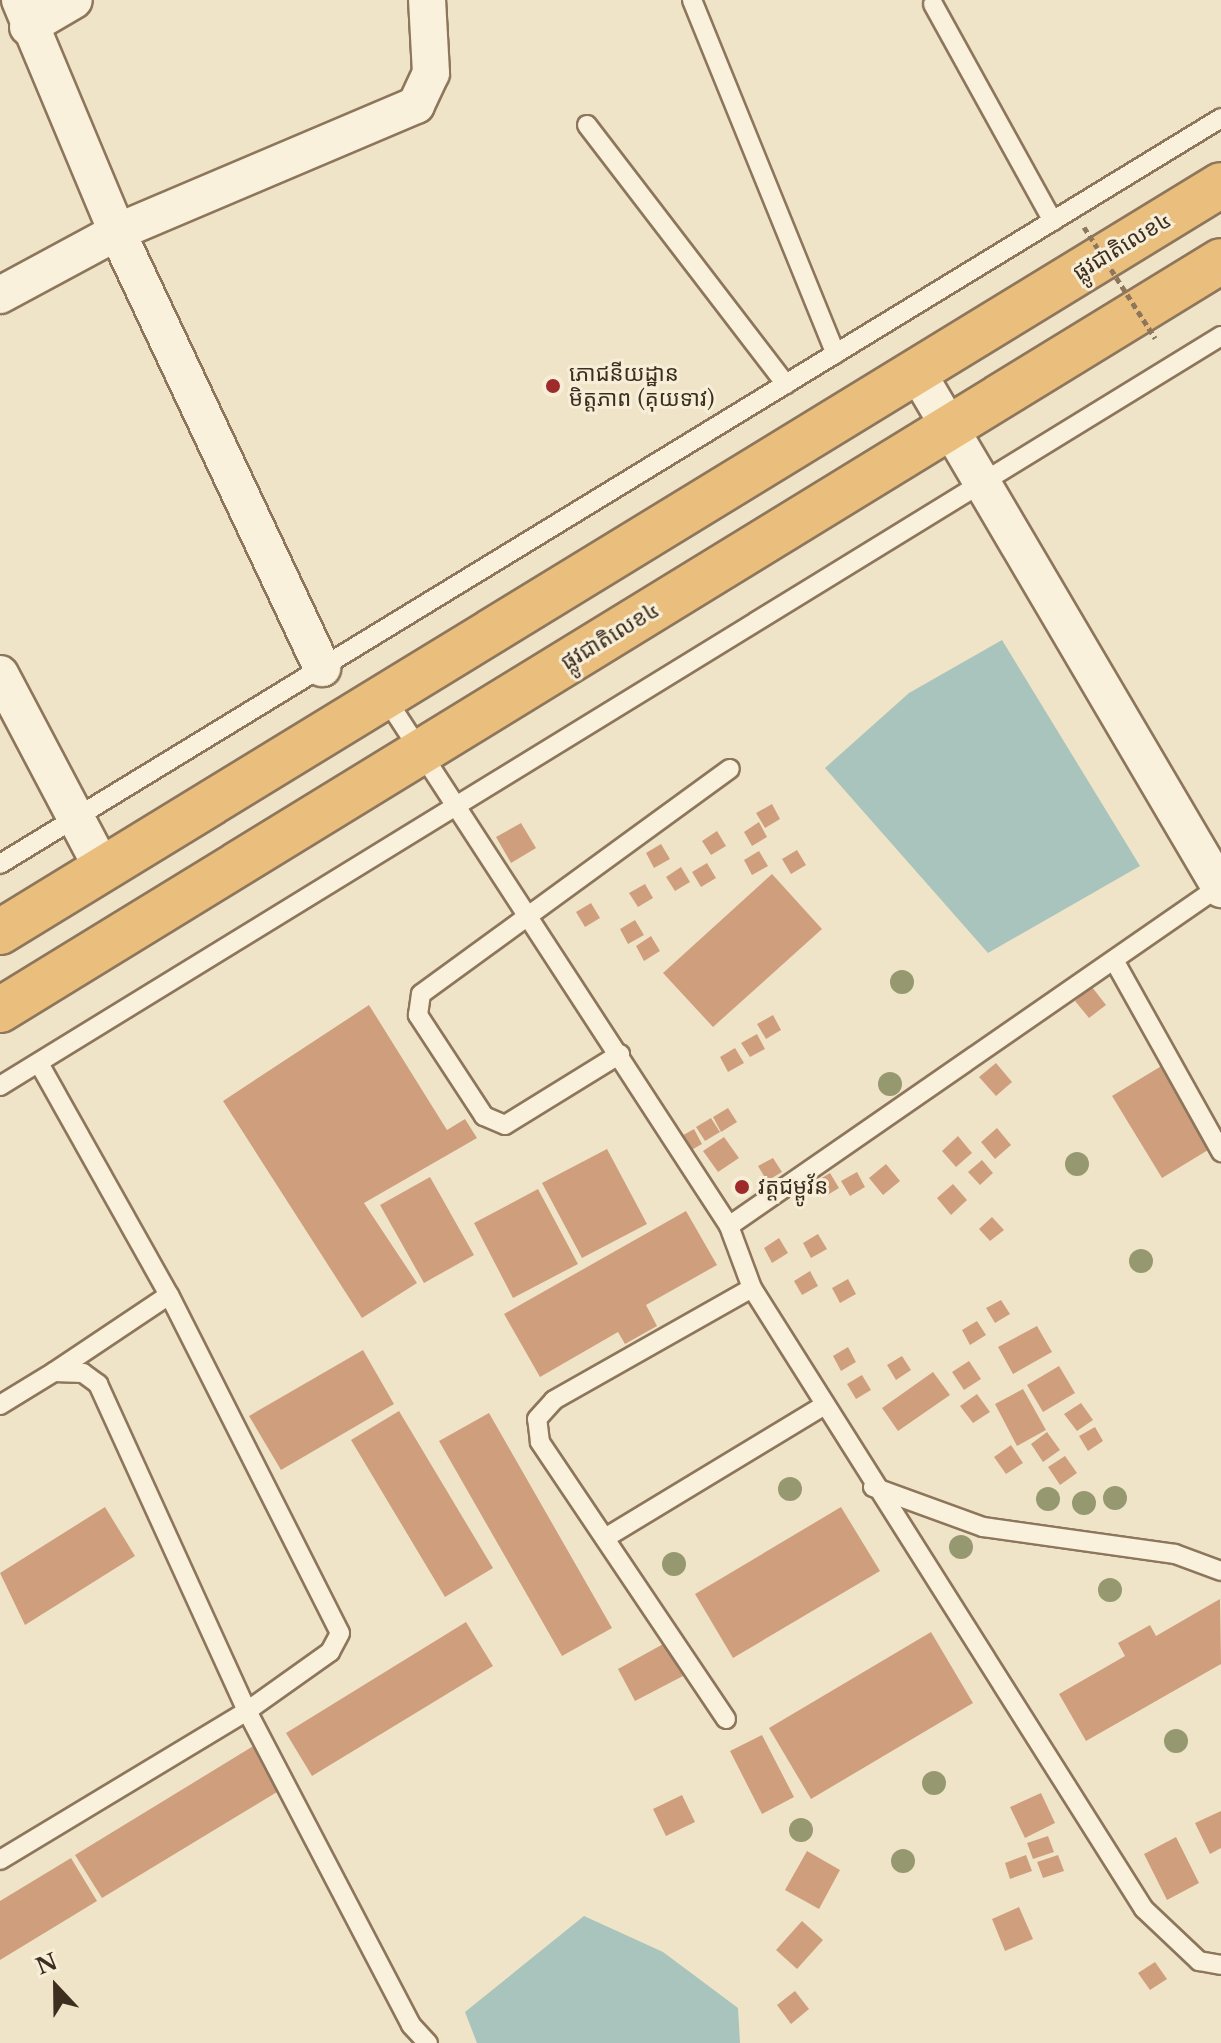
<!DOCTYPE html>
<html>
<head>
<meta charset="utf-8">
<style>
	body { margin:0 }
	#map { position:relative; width:1221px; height:2043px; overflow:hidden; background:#f0e4c8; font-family:"Libre Baskerville","Noto Sans Khmer",serif }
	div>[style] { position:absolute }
	.water>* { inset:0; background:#a9c4bc }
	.building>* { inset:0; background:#cf9f7d }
	.roads { filter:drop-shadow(2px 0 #8d765c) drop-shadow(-2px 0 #8d765c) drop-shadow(0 2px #8d765c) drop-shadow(0 -2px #8d765c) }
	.service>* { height:18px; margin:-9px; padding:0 9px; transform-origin:9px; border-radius:9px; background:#faf1dc }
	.minor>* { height:36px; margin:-18px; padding:0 18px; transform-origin:18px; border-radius:18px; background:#faf1dc }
	.trunk>* { height:44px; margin:-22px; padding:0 22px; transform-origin:22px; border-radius:22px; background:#eabe7c }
	.path-bridge>* { height:5px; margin-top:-2.5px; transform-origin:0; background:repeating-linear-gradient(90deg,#8d765c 0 6px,transparent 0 10px) }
	.trees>* { width:24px; height:24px; margin:-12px; border-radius:50%; background:#96986f }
	.dots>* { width:22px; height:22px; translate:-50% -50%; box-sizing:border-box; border:4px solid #f7eed8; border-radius:50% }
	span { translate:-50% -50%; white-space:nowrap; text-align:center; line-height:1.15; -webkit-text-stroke:6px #f7eed8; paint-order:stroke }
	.street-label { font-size:22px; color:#3d2e20 }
	.poi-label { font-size:22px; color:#3d2e20 }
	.left { translate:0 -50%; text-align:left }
	.north { position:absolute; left:16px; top:1947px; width:80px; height:80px; -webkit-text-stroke:6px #f7eed8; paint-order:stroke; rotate:338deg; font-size:22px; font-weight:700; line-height:32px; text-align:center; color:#3d2e20 }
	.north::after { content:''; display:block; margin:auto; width:28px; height:36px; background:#3d2e20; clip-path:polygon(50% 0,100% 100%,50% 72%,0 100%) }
</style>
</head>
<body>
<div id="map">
	<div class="water">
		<div style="clip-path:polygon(1002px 640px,1140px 866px,988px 953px,825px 768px,909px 693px)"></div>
		<div style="clip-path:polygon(584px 1916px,663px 1952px,738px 2008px,740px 2043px,477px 2043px,465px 2012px)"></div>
	</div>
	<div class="building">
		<div style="clip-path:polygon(772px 804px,780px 819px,765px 828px,756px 813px)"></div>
		<div style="clip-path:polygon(759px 822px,767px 837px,752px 846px,744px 832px)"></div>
		<div style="clip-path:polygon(521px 823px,536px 848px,511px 863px,496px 837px)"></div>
		<div style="clip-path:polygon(717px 831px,726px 846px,711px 855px,702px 841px)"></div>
		<div style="clip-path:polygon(661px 844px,670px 859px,654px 868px,646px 853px)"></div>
		<div style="clip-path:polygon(797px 850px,806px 865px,791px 874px,782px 859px)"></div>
		<div style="clip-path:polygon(759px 851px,768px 866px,752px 875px,744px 860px)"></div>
		<div style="clip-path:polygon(707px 863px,716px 878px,701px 887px,692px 872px)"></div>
		<div style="clip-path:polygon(681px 867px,690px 882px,675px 891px,666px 877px)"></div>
		<div style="clip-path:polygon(772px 874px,822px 929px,713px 1027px,663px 973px)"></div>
		<div style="clip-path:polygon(645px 884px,653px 898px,638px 907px,629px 893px)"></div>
		<div style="clip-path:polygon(591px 903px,600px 918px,585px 927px,576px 912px)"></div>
		<div style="clip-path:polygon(635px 920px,644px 935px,628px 944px,620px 929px)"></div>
		<div style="clip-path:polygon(651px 936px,660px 951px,644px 961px,636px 946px)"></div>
		<div style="clip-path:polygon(1092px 987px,1106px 1005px,1089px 1018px,1075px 1001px)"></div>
		<div style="clip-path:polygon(369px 1005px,447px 1130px,465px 1119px,477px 1138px,364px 1203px,417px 1283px,362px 1318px,223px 1101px)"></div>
		<div style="clip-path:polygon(773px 1015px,781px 1030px,766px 1039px,757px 1024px)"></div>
		<div style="clip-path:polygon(757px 1034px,765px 1049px,750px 1057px,741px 1043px)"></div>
		<div style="clip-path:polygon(735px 1048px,744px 1063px,728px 1072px,720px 1057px)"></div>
		<div style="clip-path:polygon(996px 1063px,1012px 1082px,996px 1096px,979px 1077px)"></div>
		<div style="clip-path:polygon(1163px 1065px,1213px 1147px,1162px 1178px,1112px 1096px)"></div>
		<div style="clip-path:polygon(728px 1108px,737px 1122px,721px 1132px,713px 1117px)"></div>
		<div style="clip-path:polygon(711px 1118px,720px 1132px,705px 1141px,696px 1127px)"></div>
		<div style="clip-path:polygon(997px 1128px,1011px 1145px,995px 1159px,981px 1142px)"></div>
		<div style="clip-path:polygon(694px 1129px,702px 1144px,686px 1153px,678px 1138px)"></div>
		<div style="clip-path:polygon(958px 1136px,972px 1153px,956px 1167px,942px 1151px)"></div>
		<div style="clip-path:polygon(724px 1137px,739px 1158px,718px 1172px,703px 1151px)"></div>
		<div style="clip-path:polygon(607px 1149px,647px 1224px,582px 1258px,542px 1183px)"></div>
		<div style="clip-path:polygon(773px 1158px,782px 1172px,767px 1181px,758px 1166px)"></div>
		<div style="clip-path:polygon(982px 1160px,993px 1173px,980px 1185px,968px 1172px)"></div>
		<div style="clip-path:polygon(886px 1164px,900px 1181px,883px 1195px,869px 1178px)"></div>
		<div style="clip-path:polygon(857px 1172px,865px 1187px,850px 1196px,841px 1181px)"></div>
		<div style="clip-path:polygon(830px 1173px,839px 1188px,824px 1197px,815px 1182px)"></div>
		<div style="clip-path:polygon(430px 1177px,474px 1255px,424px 1283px,380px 1205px)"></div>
		<div style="clip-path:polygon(953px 1184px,967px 1200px,951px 1215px,937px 1198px)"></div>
		<div style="clip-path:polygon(538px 1189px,578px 1264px,513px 1298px,474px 1223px)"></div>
		<div style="clip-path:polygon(686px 1211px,717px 1265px,646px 1305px,657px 1326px,625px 1344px,618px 1332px,540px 1377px,504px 1314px)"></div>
		<div style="clip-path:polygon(992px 1217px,1004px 1230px,990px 1241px,979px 1229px)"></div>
		<div style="clip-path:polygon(818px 1234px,827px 1249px,811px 1258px,803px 1243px)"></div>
		<div style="clip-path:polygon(779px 1238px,788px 1253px,772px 1263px,764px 1248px)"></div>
		<div style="clip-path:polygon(810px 1271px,818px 1286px,802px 1295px,794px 1281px)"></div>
		<div style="clip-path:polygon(848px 1279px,856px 1294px,840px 1303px,832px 1288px)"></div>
		<div style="clip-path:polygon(1001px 1300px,1010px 1314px,995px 1323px,986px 1308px)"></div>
		<div style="clip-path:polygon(977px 1321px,986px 1335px,970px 1345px,962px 1330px)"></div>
		<div style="clip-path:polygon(1037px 1326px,1052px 1352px,1013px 1374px,998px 1347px)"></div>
		<div style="clip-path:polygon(848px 1347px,856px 1362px,841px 1371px,833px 1356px)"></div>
		<div style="clip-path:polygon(363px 1350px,394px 1404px,281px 1470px,249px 1416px)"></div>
		<div style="clip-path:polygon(902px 1356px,911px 1370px,896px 1380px,887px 1365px)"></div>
		<div style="clip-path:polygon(969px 1361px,981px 1379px,964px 1390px,952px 1372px)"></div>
		<div style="clip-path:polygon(1059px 1366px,1075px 1393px,1043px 1412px,1027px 1385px)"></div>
		<div style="clip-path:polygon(933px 1372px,950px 1395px,898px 1431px,882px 1408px)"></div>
		<div style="clip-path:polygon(862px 1375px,871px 1390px,856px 1399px,847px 1384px)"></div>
		<div style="clip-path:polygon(1023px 1389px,1046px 1430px,1017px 1446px,995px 1404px)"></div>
		<div style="clip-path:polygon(977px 1394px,990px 1412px,973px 1423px,960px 1406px)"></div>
		<div style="clip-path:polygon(1081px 1403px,1093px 1420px,1077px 1431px,1064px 1414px)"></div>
		<div style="clip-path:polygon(399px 1411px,493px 1568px,445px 1597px,351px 1440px)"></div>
		<div style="clip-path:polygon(489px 1413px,612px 1628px,562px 1656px,439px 1441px)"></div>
		<div style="clip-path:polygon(1095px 1427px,1103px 1441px,1088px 1451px,1079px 1436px)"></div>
		<div style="clip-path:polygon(1047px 1432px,1060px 1450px,1043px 1462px,1031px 1444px)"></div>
		<div style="clip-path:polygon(1011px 1445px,1023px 1463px,1006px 1474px,994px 1457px)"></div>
		<div style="clip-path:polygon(1065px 1456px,1077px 1473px,1060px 1485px,1048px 1467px)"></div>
		<div style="clip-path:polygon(105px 1507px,135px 1556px,25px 1625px,0 1573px)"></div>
		<div style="clip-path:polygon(841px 1507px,880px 1571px,733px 1658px,695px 1594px)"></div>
		<div style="clip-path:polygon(1220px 1599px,1221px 1664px,1086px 1741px,1059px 1694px,1125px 1656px,1118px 1643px,1150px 1625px,1156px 1636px)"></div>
		<div style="clip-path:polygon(466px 1622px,493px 1666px,312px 1776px,286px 1733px)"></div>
		<div style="clip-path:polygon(931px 1632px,973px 1703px,811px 1799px,769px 1728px)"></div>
		<div style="clip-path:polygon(665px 1643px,683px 1676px,635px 1701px,618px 1669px)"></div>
		<div style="clip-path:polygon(762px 1735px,794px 1797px,762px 1814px,730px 1751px)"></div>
		<div style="clip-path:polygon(255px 1745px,282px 1789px,102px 1898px,75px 1855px)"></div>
		<div style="clip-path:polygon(1041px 1793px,1055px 1823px,1025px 1838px,1010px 1807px)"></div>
		<div style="clip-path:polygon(682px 1795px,695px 1822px,666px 1836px,653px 1809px)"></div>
		<div style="clip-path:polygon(1221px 1811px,1221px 1848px,1210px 1854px,1195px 1823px)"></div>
		<div style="clip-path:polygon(1048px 1836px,1054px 1852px,1033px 1859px,1027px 1843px)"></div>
		<div style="clip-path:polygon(1176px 1837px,1199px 1883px,1167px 1900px,1144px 1854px)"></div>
		<div style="clip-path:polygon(807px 1851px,840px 1870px,819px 1909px,785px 1890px)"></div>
		<div style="clip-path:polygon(1026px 1855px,1032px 1871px,1010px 1879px,1005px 1863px)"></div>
		<div style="clip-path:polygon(1058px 1855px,1064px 1871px,1043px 1878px,1037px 1862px)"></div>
		<div style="clip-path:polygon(71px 1858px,97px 1901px,0 1960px,0 1901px)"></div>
		<div style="clip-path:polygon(1019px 1907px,1033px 1939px,1005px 1951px,992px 1919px)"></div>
		<div style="clip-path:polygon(802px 1921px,823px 1940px,797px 1969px,776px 1950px)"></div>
		<div style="clip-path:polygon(1155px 1962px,1167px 1979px,1150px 1990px,1138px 1973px)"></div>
		<div style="clip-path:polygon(795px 1991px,809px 2009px,791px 2024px,777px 2005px)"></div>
	</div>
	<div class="roads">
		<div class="service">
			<div style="left:692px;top:0;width:382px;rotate:67.9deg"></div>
			<div style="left:933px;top:4px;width:248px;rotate:61.1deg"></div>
			<div style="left:587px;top:125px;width:327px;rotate:52.5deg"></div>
			<div style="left:385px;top:697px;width:631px;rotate:56.96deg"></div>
			<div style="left:729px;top:1226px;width:597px;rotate:-34.7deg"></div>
			<div style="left:0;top:864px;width:1431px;rotate:-31.42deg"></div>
			<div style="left:1115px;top:962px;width:218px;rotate:60.8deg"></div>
			<div style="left:620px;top:1054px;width:135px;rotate:148.3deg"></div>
			<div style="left:505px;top:1125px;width:23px;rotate:-157deg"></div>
			<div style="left:484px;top:1116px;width:121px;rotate:-123.2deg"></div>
			<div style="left:418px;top:1015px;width:21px;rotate:-82deg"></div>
			<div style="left:421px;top:994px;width:382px;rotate:-36.1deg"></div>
			<div style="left:0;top:1086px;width:1433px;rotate:-31.56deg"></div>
			<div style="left:752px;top:1288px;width:734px;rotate:57.74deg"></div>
			<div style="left:1144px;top:1909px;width:76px;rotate:43.4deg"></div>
			<div style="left:1199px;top:1961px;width:22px;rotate:10deg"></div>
			<div style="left:54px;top:1372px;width:138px;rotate:-33.8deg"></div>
			<div style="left:0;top:1405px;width:63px;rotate:-31.4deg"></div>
			<div style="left:54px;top:1372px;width:29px;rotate:2deg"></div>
			<div style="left:83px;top:1373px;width:19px;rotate:36deg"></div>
			<div style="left:98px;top:1384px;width:359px;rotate:65.5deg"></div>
			<div style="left:247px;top:1711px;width:354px;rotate:62.4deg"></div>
			<div style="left:411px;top:2025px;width:25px;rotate:47deg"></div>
			<div style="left:873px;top:1487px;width:117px;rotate:20deg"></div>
			<div style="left:983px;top:1527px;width:194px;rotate:8deg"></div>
			<div style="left:1175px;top:1554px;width:49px;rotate:20.3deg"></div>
			<div style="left:605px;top:1538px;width:253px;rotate:-31.2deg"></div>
			<div style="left:726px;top:1719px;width:334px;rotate:-123.9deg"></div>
			<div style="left:540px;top:1442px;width:23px;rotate:-97deg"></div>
			<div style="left:537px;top:1419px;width:25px;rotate:-48deg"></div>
			<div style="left:554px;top:1400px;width:227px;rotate:-29.5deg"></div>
			<div style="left:752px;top:1288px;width:66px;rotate:-110.4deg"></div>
			<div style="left:0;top:1860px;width:288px;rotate:-31.1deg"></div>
			<div style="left:247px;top:1711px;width:102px;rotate:-35.4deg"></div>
			<div style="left:330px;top:1652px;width:21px;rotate:-62deg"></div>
			<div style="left:340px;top:1633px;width:379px;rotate:-116.8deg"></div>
			<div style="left:169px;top:1295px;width:266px;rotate:-119.3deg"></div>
		</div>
		<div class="minor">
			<div style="left:20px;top:0;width:251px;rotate:67.3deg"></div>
			<div style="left:117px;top:232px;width:482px;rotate:64.8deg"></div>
			<div style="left:28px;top:27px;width:53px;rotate:-30.4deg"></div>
			<div style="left:0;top:295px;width:133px;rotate:-28.3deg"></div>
			<div style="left:117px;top:232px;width:325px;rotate:-23deg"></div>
			<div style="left:416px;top:105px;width:35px;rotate:-65deg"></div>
			<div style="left:431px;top:73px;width:73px;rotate:-93.1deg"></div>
			<div style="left:917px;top:372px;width:600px;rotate:59.54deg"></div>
			<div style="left:0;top:674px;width:221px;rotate:62.2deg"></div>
		</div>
		<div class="trunk">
			<div style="left:0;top:932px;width:1431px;rotate:-31.46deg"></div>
			<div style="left:0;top:1010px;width:1432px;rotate:-31.53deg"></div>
		</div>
	</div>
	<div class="path-bridge">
		<div style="left:1084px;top:227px;width:132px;rotate:57.4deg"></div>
	</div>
	<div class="trees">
		<div style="left:902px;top:982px"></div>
		<div style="left:890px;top:1084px"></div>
		<div style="left:1077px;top:1164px"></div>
		<div style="left:1141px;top:1261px"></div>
		<div style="left:790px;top:1489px"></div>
		<div style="left:1115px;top:1498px"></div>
		<div style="left:1048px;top:1499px"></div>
		<div style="left:1084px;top:1503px"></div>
		<div style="left:961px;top:1547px"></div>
		<div style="left:674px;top:1564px"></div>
		<div style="left:1110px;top:1590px"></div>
		<div style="left:1176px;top:1741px"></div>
		<div style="left:934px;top:1783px"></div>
		<div style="left:801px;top:1830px"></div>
		<div style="left:903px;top:1861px"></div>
	</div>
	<div class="dots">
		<div style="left:553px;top:386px;background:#9e2a2b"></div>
		<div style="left:742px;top:1187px;background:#9e2a2b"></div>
	</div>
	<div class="street-label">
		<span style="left:1122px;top:246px;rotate:-31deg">ផ្លូវជាតិលេខ៤</span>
		<span style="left:610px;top:636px;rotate:-31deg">ផ្លូវជាតិលេខ៤</span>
	</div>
	<div class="poi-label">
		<span class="left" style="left:569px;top:386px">ភោជនីយដ្ឋាន<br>មិត្តភាព (គុយទាវ)</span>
		<span class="left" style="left:758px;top:1187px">វត្តជម្ពូវ័ន</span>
	</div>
	<div class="north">N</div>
</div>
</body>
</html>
